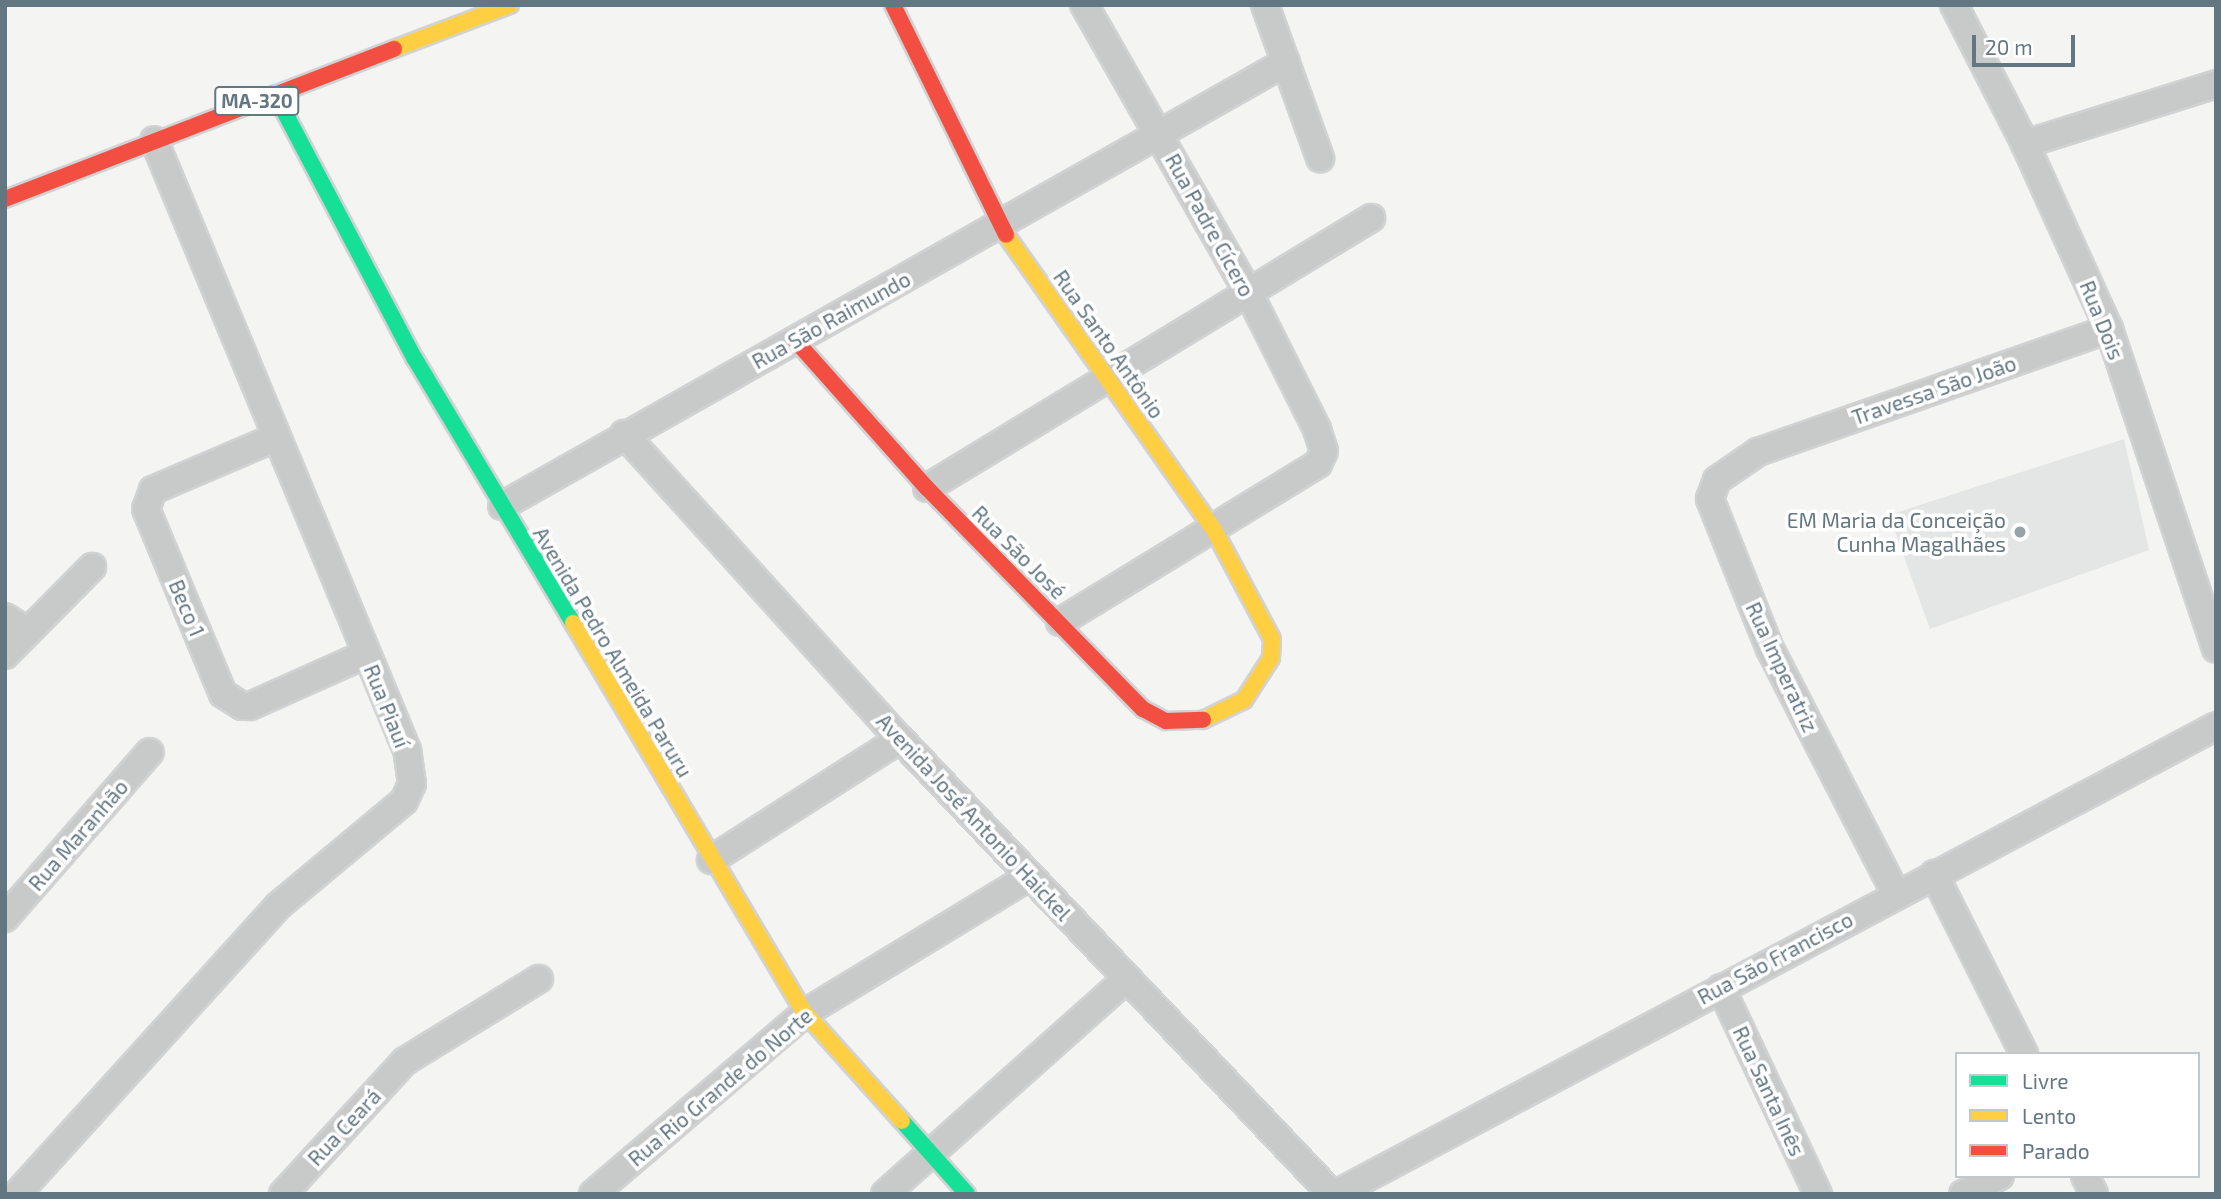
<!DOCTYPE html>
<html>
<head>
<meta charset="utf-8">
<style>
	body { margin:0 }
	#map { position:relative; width:2221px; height:1199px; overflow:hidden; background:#f4f4f2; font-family:"Exo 2",sans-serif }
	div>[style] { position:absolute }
	.built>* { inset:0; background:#e4e5e5 }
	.roads { filter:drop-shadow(2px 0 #d1d2d3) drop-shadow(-2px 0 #d1d2d3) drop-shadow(0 2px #d1d2d3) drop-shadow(0 -2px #d1d2d3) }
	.street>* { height:26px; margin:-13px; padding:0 13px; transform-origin:13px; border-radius:13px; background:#c8caca }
	.fast>* { height:16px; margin:-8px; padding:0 8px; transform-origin:8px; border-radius:8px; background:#16e098 }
	.slow>* { height:16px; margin:-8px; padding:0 8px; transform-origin:8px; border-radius:8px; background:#ffcf43 }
	.jam>* { height:16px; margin:-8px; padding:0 8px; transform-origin:8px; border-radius:8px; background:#f24e42 }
	.dots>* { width:19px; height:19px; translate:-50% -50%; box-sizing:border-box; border:4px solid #fff; border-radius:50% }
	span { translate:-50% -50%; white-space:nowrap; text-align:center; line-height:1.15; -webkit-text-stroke:7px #fff; paint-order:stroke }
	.shield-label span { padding:2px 5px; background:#fff; border:2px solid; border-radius:5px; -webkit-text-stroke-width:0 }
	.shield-label { font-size:19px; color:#637783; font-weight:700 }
	.street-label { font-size:21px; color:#637783 }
	.poi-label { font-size:21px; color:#637783 }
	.right { translate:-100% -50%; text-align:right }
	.frame { position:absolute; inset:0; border:7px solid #637783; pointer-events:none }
	.legend { position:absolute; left:1955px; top:1052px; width:245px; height:126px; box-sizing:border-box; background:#fff; border:2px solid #c1c9cd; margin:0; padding:9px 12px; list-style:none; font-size:21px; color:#637783 }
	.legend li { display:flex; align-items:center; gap:14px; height:35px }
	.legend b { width:35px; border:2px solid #c1c9cd }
	.scale { position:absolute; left:1972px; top:35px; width:103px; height:32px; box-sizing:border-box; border:4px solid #637783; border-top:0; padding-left:9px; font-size:21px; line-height:24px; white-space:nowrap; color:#637783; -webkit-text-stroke:5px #fff; paint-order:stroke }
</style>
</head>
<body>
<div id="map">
	<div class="built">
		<div style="clip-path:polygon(2124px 439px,2149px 550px,1930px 629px,1889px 515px)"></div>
	</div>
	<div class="roads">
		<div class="street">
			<div style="left:1265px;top:5px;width:163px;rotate:70.2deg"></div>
			<div style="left:1954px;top:5px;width:156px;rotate:62.9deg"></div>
			<div style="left:2025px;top:144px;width:203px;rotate:65.6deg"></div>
			<div style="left:2109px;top:329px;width:337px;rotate:71.5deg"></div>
			<div style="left:2025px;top:144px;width:200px;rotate:-17.4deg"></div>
			<div style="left:624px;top:434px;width:411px;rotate:47.9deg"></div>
			<div style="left:900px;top:739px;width:627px;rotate:46.49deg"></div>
			<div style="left:277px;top:437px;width:135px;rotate:156.9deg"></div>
			<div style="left:153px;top:490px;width:20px;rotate:110deg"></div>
			<div style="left:146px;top:509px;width:200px;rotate:67.4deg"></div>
			<div style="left:223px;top:694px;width:22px;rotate:32deg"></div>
			<div style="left:242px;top:706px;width:8px"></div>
			<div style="left:250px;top:706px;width:127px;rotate:-24.1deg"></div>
			<div style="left:927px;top:488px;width:520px;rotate:-31.3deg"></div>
			<div style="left:502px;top:506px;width:901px;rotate:-29.52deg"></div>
			<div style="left:5px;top:617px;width:27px;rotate:33deg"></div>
			<div style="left:1060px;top:622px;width:303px;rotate:-31.5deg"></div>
			<div style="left:1318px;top:464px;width:14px;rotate:-65deg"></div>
			<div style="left:1324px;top:451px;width:23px;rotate:-108deg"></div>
			<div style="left:1317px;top:429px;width:153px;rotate:-116.7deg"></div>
			<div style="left:1248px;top:292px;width:331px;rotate:-119.7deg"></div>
			<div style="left:5px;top:655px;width:124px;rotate:-45.3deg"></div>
			<div style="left:711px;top:860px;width:224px;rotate:-32.6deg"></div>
			<div style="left:1934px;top:874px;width:201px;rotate:63.4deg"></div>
			<div style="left:1896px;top:894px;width:276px;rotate:-117.2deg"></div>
			<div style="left:1770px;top:649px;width:162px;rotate:-111.8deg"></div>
			<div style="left:1710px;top:499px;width:20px;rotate:-70deg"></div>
			<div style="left:1717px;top:480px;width:50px;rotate:-34.3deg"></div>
			<div style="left:1758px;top:452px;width:372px;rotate:-19.3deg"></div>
			<div style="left:5px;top:918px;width:220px;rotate:-48.9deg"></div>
			<div style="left:1721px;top:988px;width:228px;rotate:64.8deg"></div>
			<div style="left:2085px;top:1176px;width:20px;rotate:63deg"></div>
			<div style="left:17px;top:1194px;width:389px;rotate:-47.8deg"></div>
			<div style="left:278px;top:906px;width:164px;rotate:-39.8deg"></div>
			<div style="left:404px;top:801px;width:19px;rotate:-65deg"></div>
			<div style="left:412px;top:784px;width:34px;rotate:-98deg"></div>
			<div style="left:407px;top:750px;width:660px;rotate:-112.53deg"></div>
			<div style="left:283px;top:1194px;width:180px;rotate:-47.5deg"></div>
			<div style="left:405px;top:1061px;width:157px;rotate:-31.5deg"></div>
			<div style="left:593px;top:1194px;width:279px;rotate:-40.5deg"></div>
			<div style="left:805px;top:1013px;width:263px;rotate:-31.3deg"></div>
			<div style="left:885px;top:1194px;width:323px;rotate:-41.7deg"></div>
			<div style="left:1336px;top:1194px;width:997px;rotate:-28deg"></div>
			<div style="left:1963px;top:1194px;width:41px;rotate:-25.9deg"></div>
		</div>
		<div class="fast">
			<div style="left:275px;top:94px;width:300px;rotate:62.2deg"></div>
			<div style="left:415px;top:359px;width:308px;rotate:59.1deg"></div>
			<div style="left:902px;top:1121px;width:98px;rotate:48.3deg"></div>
		</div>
		<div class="slow">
			<div style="left:394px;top:49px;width:124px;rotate:-20.8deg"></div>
			<div style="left:1006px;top:235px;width:361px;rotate:54.8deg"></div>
			<div style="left:1214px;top:530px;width:123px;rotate:62deg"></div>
			<div style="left:1272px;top:639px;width:19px;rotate:93deg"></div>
			<div style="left:1271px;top:658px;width:50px;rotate:122.7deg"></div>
			<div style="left:1244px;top:700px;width:46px;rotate:154deg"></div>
			<div style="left:573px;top:623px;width:454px;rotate:59.3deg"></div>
			<div style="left:805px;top:1013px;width:145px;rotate:48.1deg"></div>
		</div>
		<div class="jam">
			<div style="left:893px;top:5px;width:256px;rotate:63.8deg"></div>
			<div style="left:5px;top:199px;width:417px;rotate:-21.1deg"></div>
			<div style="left:795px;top:340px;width:198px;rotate:48.3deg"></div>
			<div style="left:927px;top:488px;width:309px;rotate:45.7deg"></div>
			<div style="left:1143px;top:709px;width:26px;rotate:28deg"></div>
			<div style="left:1166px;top:721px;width:37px;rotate:-2deg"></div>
		</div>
	</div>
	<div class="dots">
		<div style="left:2020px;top:532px;background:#96a3aa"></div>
	</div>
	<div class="shield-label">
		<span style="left:257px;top:101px">MA-320</span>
	</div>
	<div class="street-label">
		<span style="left:1210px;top:225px;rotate:61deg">Rua Padre Cícero</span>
		<span style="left:831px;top:320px;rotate:-29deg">Rua São Raimundo</span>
		<span style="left:2102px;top:320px;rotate:68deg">Rua Dois</span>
		<span style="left:1109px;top:344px;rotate:55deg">Rua Santo Antônio</span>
		<span style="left:1934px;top:390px;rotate:-19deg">Travessa São João</span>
		<span style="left:1019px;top:552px;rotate:45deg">Rua São José</span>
		<span style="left:187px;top:608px;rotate:67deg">Beco 1</span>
		<span style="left:613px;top:652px;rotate:59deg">Avenida Pedro Almeida Paruru</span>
		<span style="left:1782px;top:667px;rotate:65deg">Rua Imperatriz</span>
		<span style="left:387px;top:706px;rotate:68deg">Rua Piauí</span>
		<span style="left:974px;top:817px;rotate:47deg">Avenida José Antonio Haickel</span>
		<span style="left:78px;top:835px;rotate:-49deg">Rua Maranhão</span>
		<span style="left:1775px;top:958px;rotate:-28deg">Rua São Francisco</span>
		<span style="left:720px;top:1087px;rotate:-40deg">Rua Rio Grande do Norte</span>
		<span style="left:1769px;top:1091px;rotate:65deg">Rua Santa Inês</span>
		<span style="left:344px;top:1127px;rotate:-47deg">Rua Ceará</span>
	</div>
	<div class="poi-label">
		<span class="right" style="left:2006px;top:532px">EM Maria da Conceição<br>Cunha Magalhães</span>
	</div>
	<div class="frame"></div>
	<ul class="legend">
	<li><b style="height:9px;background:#16e098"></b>Livre</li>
	<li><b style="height:9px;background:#ffcf43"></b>Lento</li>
	<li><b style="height:9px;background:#f24e42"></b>Parado</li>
	</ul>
	<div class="scale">20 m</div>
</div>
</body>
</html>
